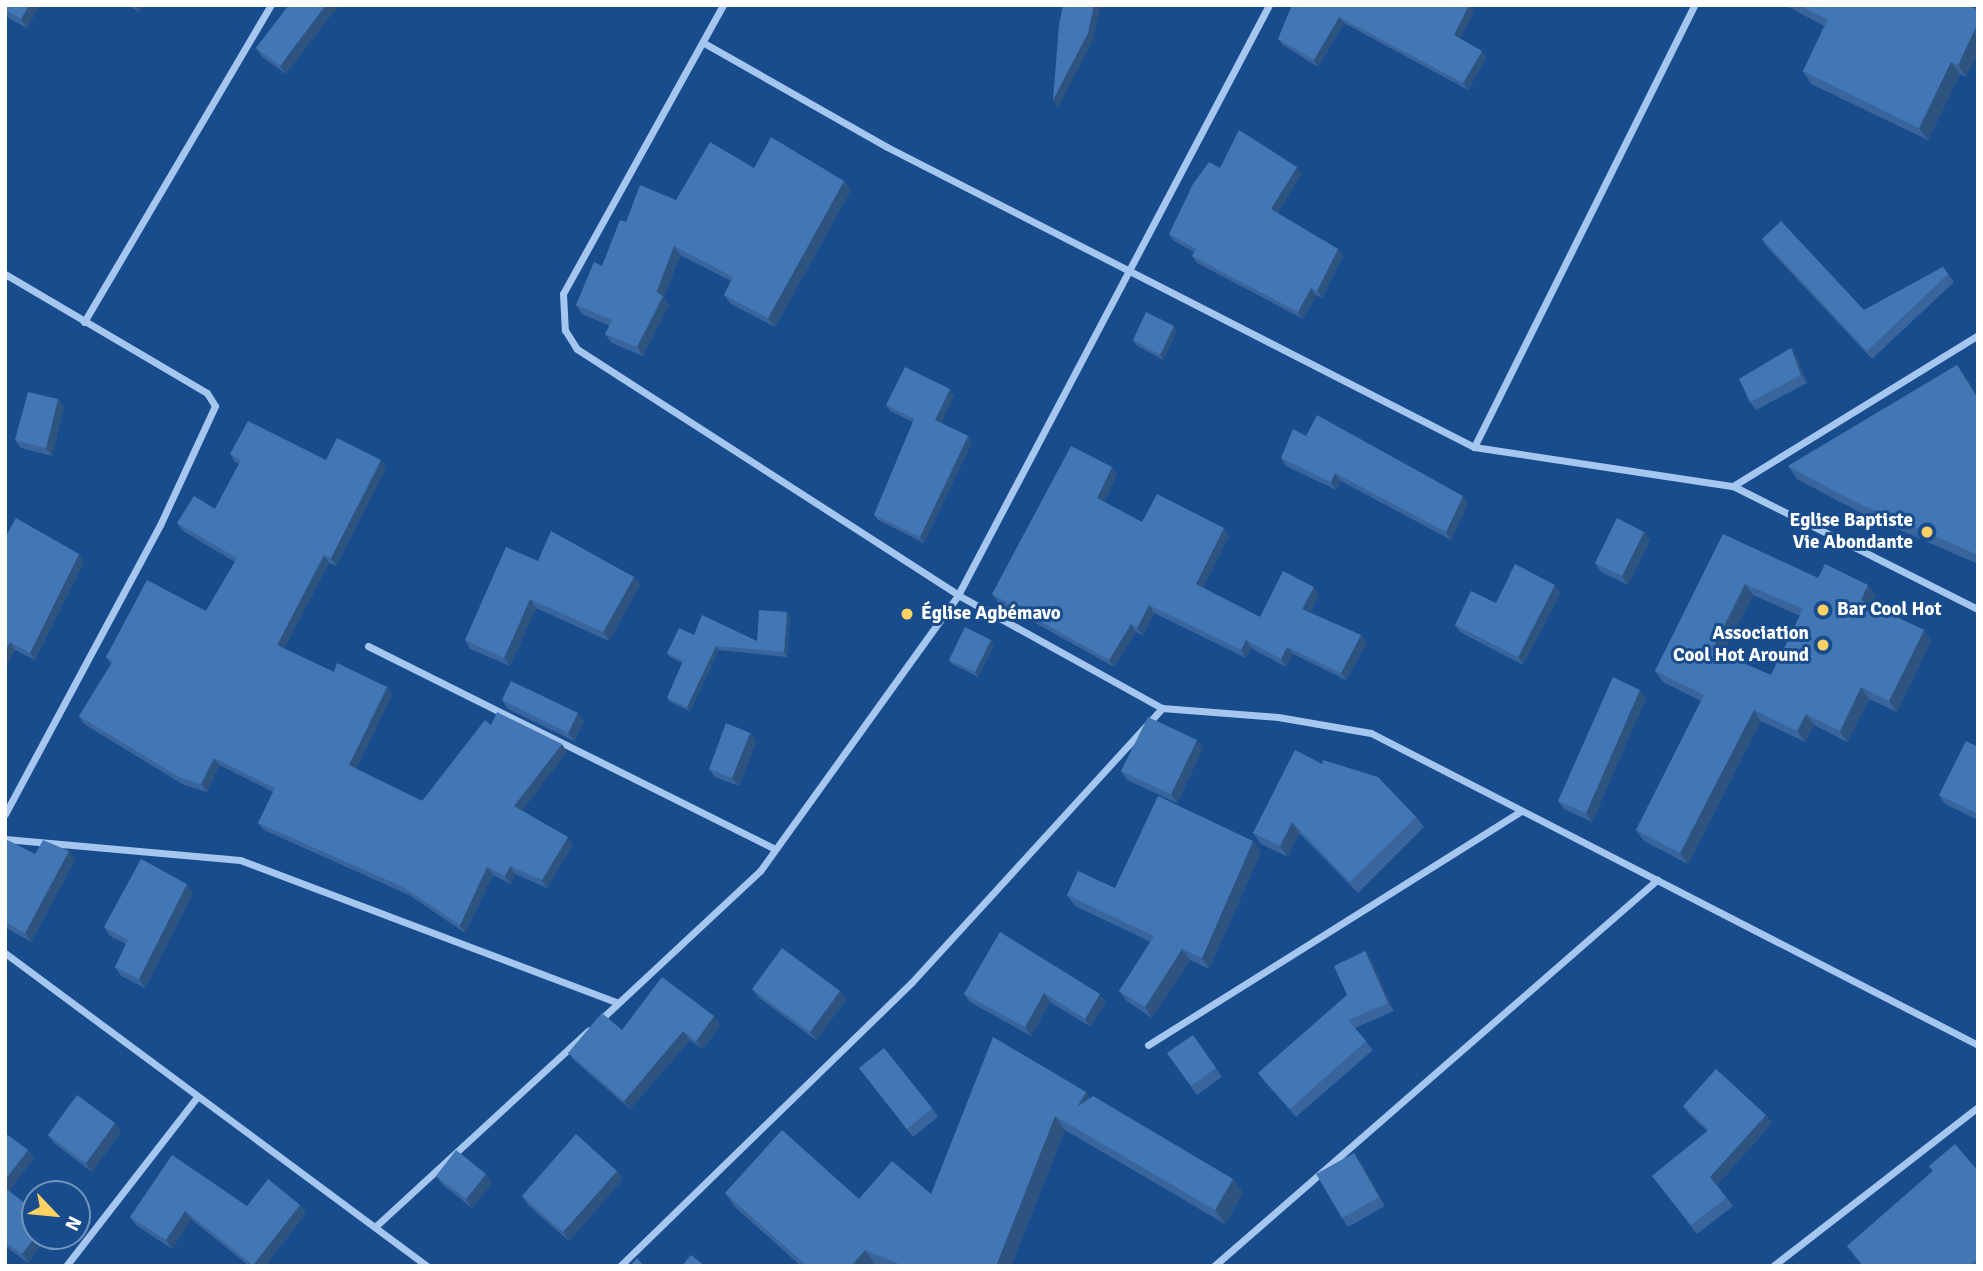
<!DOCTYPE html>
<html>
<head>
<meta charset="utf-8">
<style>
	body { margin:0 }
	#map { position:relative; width:1983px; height:1271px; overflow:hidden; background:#194c8d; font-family:Signika,sans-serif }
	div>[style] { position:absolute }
	.street>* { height:7px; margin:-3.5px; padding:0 3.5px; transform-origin:3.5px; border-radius:3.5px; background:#a5c6ee }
	.wall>* { inset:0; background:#39659c }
	.shaded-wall>* { inset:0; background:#2e537f }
	.building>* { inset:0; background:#4276b5 }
	.dots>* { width:19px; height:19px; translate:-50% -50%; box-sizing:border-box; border:4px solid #194c8d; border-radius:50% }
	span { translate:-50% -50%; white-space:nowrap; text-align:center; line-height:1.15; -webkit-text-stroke:6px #194c8d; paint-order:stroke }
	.poi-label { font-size:19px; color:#fff; font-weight:700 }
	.right { translate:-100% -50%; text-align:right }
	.left { translate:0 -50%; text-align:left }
	.frame { position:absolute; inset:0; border:7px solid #fff; pointer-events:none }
	.north { position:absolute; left:21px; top:1180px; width:70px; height:70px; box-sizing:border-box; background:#194c8d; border:2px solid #7594bb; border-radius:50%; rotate:116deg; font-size:19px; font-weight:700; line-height:28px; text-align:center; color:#fff }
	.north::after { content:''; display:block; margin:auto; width:24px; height:32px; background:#ffd162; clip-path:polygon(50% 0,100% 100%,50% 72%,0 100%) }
</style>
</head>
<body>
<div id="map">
	<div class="street">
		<div style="left:723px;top:5px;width:330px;rotate:119deg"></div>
		<div style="left:563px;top:294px;width:36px;rotate:87deg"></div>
		<div style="left:565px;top:330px;width:22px;rotate:58deg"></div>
		<div style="left:577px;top:349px;width:454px;rotate:32.8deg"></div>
		<div style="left:958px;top:595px;width:233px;rotate:29deg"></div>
		<div style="left:1162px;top:708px;width:116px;rotate:4.4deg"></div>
		<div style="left:1278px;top:717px;width:94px;rotate:9.8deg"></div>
		<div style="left:1371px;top:733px;width:682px;rotate:27.2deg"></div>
		<div style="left:704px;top:43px;width:210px;rotate:29.6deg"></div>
		<div style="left:887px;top:147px;width:659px;rotate:27.07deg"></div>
		<div style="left:1474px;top:447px;width:262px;rotate:8.6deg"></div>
		<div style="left:1733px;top:486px;width:274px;rotate:26.7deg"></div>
		<div style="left:5px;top:274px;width:234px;rotate:30.5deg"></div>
		<div style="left:207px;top:393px;width:15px;rotate:58deg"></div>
		<div style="left:215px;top:406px;width:131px;rotate:114.8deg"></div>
		<div style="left:160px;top:525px;width:328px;rotate:118.2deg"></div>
		<div style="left:84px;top:322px;width:368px;rotate:-59.5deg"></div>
		<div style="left:1474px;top:447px;width:494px;rotate:-63.5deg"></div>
		<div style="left:1733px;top:486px;width:288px;rotate:-31.6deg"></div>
		<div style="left:368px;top:646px;width:453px;rotate:26.5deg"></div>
		<div style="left:5px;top:839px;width:236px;rotate:5.1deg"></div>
		<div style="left:240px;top:860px;width:404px;rotate:20.7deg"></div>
		<div style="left:5px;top:953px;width:525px;rotate:36.56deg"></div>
		<div style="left:598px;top:1022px;width:221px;rotate:-43deg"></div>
		<div style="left:760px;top:871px;width:340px;rotate:-54.3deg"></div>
		<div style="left:958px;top:595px;width:667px;rotate:-62.21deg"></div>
		<div style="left:1148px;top:1045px;width:440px;rotate:-32.1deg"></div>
		<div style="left:376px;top:1226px;width:289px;rotate:-42.6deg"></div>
		<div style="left:66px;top:1266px;width:214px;rotate:-52.2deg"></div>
		<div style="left:620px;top:1266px;width:407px;rotate:-44.2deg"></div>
		<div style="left:912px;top:982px;width:371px;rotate:-47.6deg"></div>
		<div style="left:1214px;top:1266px;width:588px;rotate:-41.07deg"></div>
		<div style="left:1773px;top:1266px;width:259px;rotate:-37.8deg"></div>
	</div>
	<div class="wall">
		<div style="clip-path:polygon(5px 5px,40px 5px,27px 28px,5px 16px)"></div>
		<div style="clip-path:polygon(127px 5px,143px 5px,139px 12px)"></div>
		<div style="clip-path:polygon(289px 5px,286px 74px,262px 57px,256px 48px)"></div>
		<div style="clip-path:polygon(1292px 5px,1470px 5px,1474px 11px,1460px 39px,1482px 51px,1486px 58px,1468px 90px,1344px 23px,1318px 67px,1283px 45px,1278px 39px)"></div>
		<div style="clip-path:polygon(1785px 5px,1968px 5px,1966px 77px,1960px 74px,1928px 140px,1811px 84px,1803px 71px,1824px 26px)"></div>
		<div style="clip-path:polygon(1220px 168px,1302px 173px,1277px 213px,1338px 249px,1343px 256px,1322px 298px,1316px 295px,1303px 319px,1197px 263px,1192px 256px,1194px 252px,1174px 241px,1169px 234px)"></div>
		<div style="clip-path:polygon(844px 181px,851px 190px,775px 327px,731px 304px,724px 295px,731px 281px,680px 255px,664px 297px,669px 305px,643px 356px,612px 343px,605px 334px,610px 326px,582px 314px,576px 305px,602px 266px,626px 222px,676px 200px)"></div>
		<div style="clip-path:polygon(1762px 239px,1864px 310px,1943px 267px,1954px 282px,1872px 359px,1767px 247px)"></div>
		<div style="clip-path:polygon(1177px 330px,1163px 360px,1136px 345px,1133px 340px)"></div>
		<div style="clip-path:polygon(1791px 348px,1797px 357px,1807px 383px,1756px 410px,1750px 402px)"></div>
		<div style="clip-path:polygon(1957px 365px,1978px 397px,1978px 564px,1863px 514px,1797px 479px,1788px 466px)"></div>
		<div style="clip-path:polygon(954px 395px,941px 423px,968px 436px,972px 442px,924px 543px,878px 520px,874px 515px,913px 422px,890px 411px,886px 405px)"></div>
		<div style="clip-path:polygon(58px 399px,64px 408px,52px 456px,21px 448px,15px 440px)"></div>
		<div style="clip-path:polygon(230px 454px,326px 460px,386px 468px,336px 566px,329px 563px,284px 649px,334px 672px,387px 687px,392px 695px,356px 769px,422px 801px,491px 725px,567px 752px,522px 810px,573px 845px,547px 888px,515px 874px,511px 884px,493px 875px,465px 933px,409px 895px,264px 830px,258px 823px,273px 792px,219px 765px,207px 792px,184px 785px,84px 724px,79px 716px,111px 664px,106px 657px,206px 611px,235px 562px,183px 531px,177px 523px,215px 509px,239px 464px,235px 462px)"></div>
		<div style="clip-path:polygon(1281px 458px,1468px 503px,1451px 540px,1341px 481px,1336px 490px,1286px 466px)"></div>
		<div style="clip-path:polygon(1112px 467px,1117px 474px,1104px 502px,1142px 522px,1229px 536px,1203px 588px,1260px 617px,1319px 594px,1310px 613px,1361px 635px,1367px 643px,1346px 680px,1293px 654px,1286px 667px,1251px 648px,1246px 658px,1154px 613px,1143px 635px,1136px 632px,1114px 667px,998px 602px,992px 594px)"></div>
		<div style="clip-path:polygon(1644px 532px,1650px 540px,1628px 585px,1601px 572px,1595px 563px)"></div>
		<div style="clip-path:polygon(evenodd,1723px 534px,1818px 578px,1876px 596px,1872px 605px,1924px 630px,1931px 641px,1897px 712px,1869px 699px,1847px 742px,1814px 725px,1805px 742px,1761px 721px,1688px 864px,1644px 841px,1636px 830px,1701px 701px,1663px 682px,1655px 671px,1723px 534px,1753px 595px,1800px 616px,1771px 675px,1723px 654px,1753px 595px)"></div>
		<div style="clip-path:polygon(5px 538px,79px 554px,84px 562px,35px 660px,15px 650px,5px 668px)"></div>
		<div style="clip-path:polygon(538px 561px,634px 577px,640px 585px,609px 641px,536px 608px,510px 666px,470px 649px,465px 640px)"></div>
		<div style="clip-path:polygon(1561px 592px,1523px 665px,1460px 632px,1455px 625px,1496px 603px)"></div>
		<div style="clip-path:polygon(790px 616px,787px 657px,719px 650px,690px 711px,670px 702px,667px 698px,682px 663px,670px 657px,667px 653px,694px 635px,757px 641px)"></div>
		<div style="clip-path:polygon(994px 645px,978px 677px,952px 664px,949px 660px)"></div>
		<div style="clip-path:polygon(1646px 698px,1592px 822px,1564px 809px,1558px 801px)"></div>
		<div style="clip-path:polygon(502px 700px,584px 721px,574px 741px,508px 709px)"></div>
		<div style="clip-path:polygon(750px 733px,756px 741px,739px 786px,715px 777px,709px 769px)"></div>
		<div style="clip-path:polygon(1197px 740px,1203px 748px,1177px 803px,1127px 780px,1121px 771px)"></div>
		<div style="clip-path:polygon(1978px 747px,1978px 820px,1945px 804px,1939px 795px)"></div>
		<div style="clip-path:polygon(1295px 750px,1416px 817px,1424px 827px,1358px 893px,1299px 833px,1288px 857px,1261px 844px,1253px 833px)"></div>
		<div style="clip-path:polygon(5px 839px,35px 854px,69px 851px,75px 860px,31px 942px,5px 927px)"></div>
		<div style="clip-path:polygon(1261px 852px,1209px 969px,1190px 960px,1152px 1018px,1127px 1001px,1119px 991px,1151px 942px,1075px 906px,1067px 895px,1115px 888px)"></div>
		<div style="clip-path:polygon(193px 893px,145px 988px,121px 976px,115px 967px,126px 944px,110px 936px,104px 927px)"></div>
		<div style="clip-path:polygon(1000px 932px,1106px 1002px,1091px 1027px,1050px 1002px,1031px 1036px,970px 1002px,964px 994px)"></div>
		<div style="clip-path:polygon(1365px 951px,1371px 960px,1394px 1011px,1355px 1028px,1373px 1050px,1296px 1117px,1264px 1081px,1258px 1073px,1347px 995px)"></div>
		<div style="clip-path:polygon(752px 989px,846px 1000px,816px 1040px,758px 997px)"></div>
		<div style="clip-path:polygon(714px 1016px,720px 1025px,703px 1049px,690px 1040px,630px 1109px,575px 1061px,568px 1053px,622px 1030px)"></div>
		<div style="clip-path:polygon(1193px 1035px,1222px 1077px,1197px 1095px,1167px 1053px)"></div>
		<div style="clip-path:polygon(859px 1068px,932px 1108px,938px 1117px,913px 1137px)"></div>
		<div style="clip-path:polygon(1086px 1092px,1090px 1098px,1233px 1179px,1243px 1193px,1225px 1224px,1065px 1130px,1011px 1266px,878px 1266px,875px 1264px,874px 1266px,801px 1266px,735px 1207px,725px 1193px,859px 1199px,931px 1194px)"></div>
		<div style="clip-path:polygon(1683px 1106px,1766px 1115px,1772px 1123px,1717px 1185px,1733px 1206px,1697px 1234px,1652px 1176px,1707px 1131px,1689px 1114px)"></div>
		<div style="clip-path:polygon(115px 1123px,121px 1132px,92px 1172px,54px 1143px,48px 1135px)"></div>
		<div style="clip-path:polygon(5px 1133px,28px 1150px,34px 1158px,9px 1191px,35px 1236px,47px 1236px,28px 1263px,5px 1246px)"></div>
		<div style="clip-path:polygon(1360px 1161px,1385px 1206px,1348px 1227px,1342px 1218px)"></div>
		<div style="clip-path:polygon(1929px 1166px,1978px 1171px,1978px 1266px,1862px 1266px,1847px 1246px,1933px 1171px)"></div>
		<div style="clip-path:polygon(617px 1171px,623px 1179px,569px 1241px,528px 1205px,522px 1196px)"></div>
		<div style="clip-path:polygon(486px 1174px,492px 1183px,472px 1208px,442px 1184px,436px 1176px)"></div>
		<div style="clip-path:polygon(300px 1205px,306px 1213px,265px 1266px,249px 1266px,191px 1219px,172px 1249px,136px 1225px,130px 1217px,247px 1206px)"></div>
	</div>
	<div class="shaded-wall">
		<div style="clip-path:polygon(29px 5px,40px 5px,27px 28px,21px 19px)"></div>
		<div style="clip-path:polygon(134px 5px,143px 5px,139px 12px)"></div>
		<div style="clip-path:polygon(326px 5px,339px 5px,286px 74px,280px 66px)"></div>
		<div style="clip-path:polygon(1094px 5px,1101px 5px,1093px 40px,1058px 108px,1053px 100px)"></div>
		<div style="clip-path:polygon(1469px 5px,1474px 11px,1459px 42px,1454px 35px)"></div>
		<div style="clip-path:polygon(1339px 17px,1344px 23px,1318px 67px,1314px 60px)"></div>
		<div style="clip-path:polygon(1978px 23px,1978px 54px,1966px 77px,1958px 65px)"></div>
		<div style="clip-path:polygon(1482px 51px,1486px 58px,1468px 90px,1463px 83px)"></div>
		<div style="clip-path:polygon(1951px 62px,1960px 74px,1928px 140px,1919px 128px)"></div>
		<div style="clip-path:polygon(1297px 167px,1302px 173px,1276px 216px,1271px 209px)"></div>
		<div style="clip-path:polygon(844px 181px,851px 190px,775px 327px,768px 318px)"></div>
		<div style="clip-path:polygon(674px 246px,680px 255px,664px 297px,669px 305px,643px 356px,637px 347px)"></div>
		<div style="clip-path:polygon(1338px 249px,1343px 256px,1322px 298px,1317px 291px)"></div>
		<div style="clip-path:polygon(1311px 288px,1316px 295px,1303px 319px,1298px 312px)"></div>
		<div style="clip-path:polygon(1174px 326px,1177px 330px,1163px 360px,1160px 355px)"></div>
		<div style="clip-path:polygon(1791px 348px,1797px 357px,1807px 383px,1801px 375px)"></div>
		<div style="clip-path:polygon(1957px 365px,1967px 379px,1978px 397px,1978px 399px)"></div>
		<div style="clip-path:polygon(950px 389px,954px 395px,940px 426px,935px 420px)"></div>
		<div style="clip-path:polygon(58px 399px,64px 408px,52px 456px,46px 448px)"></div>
		<div style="clip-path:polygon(968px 436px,972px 442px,924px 543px,920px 537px)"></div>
		<div style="clip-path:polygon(381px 460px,386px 468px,336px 566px,331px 558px)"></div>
		<div style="clip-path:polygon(1112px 467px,1117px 474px,1102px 505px,1097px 498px)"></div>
		<div style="clip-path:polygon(1335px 473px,1341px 481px,1336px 490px,1331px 482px)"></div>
		<div style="clip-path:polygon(1463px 496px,1468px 503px,1451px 540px,1446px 532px)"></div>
		<div style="clip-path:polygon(1224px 528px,1229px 536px,1201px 592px,1196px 584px)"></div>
		<div style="clip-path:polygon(1644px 532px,1650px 540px,1628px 585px,1622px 576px)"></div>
		<div style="clip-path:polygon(79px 554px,84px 562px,35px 660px,30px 653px)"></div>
		<div style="clip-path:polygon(324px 555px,329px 563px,282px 653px,277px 645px)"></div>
		<div style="clip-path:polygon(634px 577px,640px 585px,609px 641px,603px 632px)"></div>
		<div style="clip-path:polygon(1745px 584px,1753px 595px,1720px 661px,1712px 650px)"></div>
		<div style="clip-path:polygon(1555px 585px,1561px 592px,1523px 665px,1518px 657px)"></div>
		<div style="clip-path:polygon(1868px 585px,1876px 596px,1869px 611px,1861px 600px)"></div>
		<div style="clip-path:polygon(1314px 587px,1319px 594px,1308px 617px,1302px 609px)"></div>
		<div style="clip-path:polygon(530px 599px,536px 608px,510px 666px,504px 658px)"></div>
		<div style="clip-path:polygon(1149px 605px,1154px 613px,1143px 635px,1137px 628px)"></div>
		<div style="clip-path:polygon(787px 612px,790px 616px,787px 657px,784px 652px)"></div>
		<div style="clip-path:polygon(1131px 624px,1136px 632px,1114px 667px,1109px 660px)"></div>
		<div style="clip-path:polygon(1924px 630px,1931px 641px,1897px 712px,1889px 701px)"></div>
		<div style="clip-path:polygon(1361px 635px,1367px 643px,1346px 680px,1341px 673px)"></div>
		<div style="clip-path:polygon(991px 640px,994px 645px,978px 677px,975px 672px)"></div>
		<div style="clip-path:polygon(1246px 640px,1251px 648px,1246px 658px,1241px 650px)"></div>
		<div style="clip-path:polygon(10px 642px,15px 650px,5px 668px,5px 651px)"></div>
		<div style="clip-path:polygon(716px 646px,719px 650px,690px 711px,687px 707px)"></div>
		<div style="clip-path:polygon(1287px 647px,1293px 654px,1286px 667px,1281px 659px)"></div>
		<div style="clip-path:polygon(387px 687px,392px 695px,354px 773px,349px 765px)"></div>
		<div style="clip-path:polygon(1861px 687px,1869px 699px,1847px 742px,1840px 731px)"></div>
		<div style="clip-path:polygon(1640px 690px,1646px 698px,1592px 822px,1586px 813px)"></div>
		<div style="clip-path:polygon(1754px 710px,1761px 721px,1688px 864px,1680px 853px)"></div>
		<div style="clip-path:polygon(578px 713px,584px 721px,574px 741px,568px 733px)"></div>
		<div style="clip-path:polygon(1806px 714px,1814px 725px,1805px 742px,1797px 731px)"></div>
		<div style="clip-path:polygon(750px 733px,756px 741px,739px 786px,732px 778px)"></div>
		<div style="clip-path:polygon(1197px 740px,1203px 748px,1177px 803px,1171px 794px)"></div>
		<div style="clip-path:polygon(562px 744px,567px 752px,520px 814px,514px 806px)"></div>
		<div style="clip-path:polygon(214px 758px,219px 765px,207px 792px,201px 784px)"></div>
		<div style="clip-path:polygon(1292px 822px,1299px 833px,1288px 857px,1280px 846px)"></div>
		<div style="clip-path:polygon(568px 837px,573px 845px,547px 888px,542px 880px)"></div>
		<div style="clip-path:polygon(1253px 841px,1261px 852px,1209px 969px,1202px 958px)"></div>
		<div style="clip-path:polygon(69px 851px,75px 860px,31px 942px,25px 933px)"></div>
		<div style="clip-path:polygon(510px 866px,515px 874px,511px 884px,505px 876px)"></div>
		<div style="clip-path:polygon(487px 867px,493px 875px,465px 933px,460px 925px)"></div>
		<div style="clip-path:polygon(187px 884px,193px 893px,145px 988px,139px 979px)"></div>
		<div style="clip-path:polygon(1182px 949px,1190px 960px,1152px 1018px,1145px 1007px)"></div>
		<div style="clip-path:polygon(1365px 951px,1371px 960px,1394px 1011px,1388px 1003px)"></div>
		<div style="clip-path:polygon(840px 991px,846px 1000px,816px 1040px,810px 1032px)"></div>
		<div style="clip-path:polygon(1044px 993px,1050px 1002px,1031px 1036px,1025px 1027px)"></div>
		<div style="clip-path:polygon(1100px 994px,1106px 1002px,1091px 1027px,1085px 1019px)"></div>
		<div style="clip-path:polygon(714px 1016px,720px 1025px,703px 1049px,696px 1041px)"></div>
		<div style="clip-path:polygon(683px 1031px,690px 1040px,630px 1109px,624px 1101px)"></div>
		<div style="clip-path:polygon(1086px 1092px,1096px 1106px,1077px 1107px)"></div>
		<div style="clip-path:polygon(1766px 1115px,1772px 1123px,1716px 1186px,1710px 1177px)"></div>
		<div style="clip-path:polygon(1055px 1116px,1065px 1130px,1011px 1266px,996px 1266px)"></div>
		<div style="clip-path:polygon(115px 1123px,121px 1132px,92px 1172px,86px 1163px)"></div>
		<div style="clip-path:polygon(28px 1150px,34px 1158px,7px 1194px,5px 1191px,5px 1180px)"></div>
		<div style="clip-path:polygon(1354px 1153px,1360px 1161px,1385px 1206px,1379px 1197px)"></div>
		<div style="clip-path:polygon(617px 1171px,623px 1179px,569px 1241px,563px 1232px)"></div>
		<div style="clip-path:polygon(486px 1174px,492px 1183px,472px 1208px,466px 1199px)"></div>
		<div style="clip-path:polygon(1233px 1179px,1243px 1193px,1225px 1224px,1215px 1210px)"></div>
		<div style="clip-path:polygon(300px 1205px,306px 1213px,265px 1266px,253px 1266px,253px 1265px)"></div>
		<div style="clip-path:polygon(185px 1211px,191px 1219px,172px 1249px,166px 1240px)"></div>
		<div style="clip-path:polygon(36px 1236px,47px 1236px,28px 1263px,22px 1254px)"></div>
		<div style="clip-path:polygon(865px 1250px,875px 1264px,874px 1266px,851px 1266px)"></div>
	</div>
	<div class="building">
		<div style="clip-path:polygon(5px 5px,29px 5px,21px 19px,5px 10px)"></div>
		<div style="clip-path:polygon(289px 5px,326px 5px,280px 66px,256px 48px)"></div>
		<div style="clip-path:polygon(1063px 5px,1094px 5px,1088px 33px,1053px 100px,1059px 25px)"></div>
		<div style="clip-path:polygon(1292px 5px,1469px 5px,1454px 35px,1482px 51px,1463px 83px,1339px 17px,1314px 60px,1278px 39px)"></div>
		<div style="clip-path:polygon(1800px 5px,1968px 5px,1978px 10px,1978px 23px,1958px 65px,1951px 62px,1919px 128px,1803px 71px,1828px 20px)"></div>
		<div style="clip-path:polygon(1239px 130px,1297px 167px,1271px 209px,1338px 249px,1317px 291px,1311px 288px,1298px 312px,1192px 256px,1196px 249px,1169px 234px,1193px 184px,1209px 162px,1220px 168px)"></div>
		<div style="clip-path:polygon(771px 137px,844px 181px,768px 318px,724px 295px,733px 277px,674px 246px,656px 292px,663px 296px,637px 347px,605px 334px,612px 320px,576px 305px,594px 262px,602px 266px,620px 220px,626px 222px,640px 185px,676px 200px,710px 142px,754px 168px)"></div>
		<div style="clip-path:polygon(1781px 221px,1864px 310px,1943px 267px,1948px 274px,1867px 351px,1762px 239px)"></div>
		<div style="clip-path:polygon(1146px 312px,1174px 326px,1160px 355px,1133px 340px)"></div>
		<div style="clip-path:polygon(1791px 348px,1801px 375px,1750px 402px,1739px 379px)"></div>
		<div style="clip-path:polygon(1957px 365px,1978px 399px,1978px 555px,1853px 501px,1788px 466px)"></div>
		<div style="clip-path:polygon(905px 367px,950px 389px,935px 420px,968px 436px,920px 537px,874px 515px,914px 419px,886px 405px)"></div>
		<div style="clip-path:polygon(28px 392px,58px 399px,46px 448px,15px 440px)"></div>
		<div style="clip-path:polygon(1317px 415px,1463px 496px,1446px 532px,1335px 473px,1331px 482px,1281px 458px,1293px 429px,1306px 436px)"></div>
		<div style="clip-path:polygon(248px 421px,326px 460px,337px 438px,381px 460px,331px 558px,324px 555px,277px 645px,334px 672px,337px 663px,387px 687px,349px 765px,422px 801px,485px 720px,491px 725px,497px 712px,562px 744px,514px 806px,568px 837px,542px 880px,510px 866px,505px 876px,487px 867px,460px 925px,403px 887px,258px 823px,275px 788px,214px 758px,201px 784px,179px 777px,79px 716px,113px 661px,106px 657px,147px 580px,206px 611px,237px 558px,177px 523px,194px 496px,215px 509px,241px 460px,230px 454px)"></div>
		<div style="clip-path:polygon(1071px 446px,1112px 467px,1097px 498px,1142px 522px,1157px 494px,1224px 528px,1196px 584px,1260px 617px,1283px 571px,1314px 587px,1302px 609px,1361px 635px,1341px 673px,1287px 647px,1281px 659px,1246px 640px,1241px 650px,1149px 605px,1137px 628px,1131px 624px,1109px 660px,992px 594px)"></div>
		<div style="clip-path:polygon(16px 518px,79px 554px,30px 653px,10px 642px,5px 651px,5px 538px)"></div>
		<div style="clip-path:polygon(1617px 518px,1644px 532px,1622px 576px,1595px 563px)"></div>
		<div style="clip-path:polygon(551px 531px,634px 577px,603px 632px,530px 599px,504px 658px,465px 640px,506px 547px,538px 561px)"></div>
		<div style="clip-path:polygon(evenodd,1723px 534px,1818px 578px,1825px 564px,1868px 585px,1861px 600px,1924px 630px,1889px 701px,1861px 687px,1840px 731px,1806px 714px,1797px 731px,1754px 710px,1680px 853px,1636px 830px,1704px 695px,1655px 671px,1723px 534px,1745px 584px,1803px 609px,1771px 675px,1712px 650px,1745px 584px)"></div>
		<div style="clip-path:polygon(1515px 564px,1555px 585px,1518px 657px,1455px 625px,1471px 591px,1496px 603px)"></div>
		<div style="clip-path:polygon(759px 610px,787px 612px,784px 652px,716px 646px,687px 707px,667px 698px,683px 661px,667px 653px,679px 628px,694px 635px,702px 615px,757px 641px)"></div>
		<div style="clip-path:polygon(965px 627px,991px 640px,975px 672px,949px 660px)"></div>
		<div style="clip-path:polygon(1613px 677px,1640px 690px,1586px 813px,1558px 801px)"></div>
		<div style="clip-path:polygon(511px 681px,578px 713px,568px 733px,502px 700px)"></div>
		<div style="clip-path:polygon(1148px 717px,1197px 740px,1171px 794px,1121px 771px)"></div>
		<div style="clip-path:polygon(726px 723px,750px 733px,732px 778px,709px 769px)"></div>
		<div style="clip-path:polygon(1966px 741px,1978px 747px,1978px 814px,1939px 795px)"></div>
		<div style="clip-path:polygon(1295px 750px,1322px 764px,1323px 760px,1378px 777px,1416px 817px,1350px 882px,1292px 822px,1280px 846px,1253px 833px)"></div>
		<div style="clip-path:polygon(1158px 796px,1253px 841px,1202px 958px,1182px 949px,1145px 1007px,1119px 991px,1154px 936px,1067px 895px,1078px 871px,1115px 888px)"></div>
		<div style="clip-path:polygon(5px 839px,35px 854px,43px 840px,69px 851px,25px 933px,5px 922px,5px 911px,7px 907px,5px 906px)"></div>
		<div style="clip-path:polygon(141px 859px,187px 884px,139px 979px,115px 967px,128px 940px,104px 927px)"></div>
		<div style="clip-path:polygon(1000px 932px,1100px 994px,1085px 1019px,1044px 993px,1025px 1027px,964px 994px)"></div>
		<div style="clip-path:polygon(782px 948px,840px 991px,810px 1032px,752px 989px)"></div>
		<div style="clip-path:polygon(1365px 951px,1388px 1003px,1348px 1020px,1366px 1041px,1290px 1109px,1258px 1073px,1347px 995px,1334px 966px)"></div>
		<div style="clip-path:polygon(662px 977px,714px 1016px,696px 1041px,683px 1031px,624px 1101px,568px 1053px,602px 1013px,622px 1030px)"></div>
		<div style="clip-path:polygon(1193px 1035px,1216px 1068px,1191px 1086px,1167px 1053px)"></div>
		<div style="clip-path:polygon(993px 1037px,1086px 1092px,1077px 1107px,1093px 1096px,1233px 1179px,1215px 1210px,1055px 1116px,996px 1266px,904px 1266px,865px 1250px,851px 1266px,807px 1266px,725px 1193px,782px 1130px,859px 1199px,892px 1161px,931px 1194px)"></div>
		<div style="clip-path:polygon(884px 1048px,932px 1108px,907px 1129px,859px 1068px)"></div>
		<div style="clip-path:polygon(1716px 1069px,1766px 1115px,1710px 1177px,1726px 1198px,1691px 1225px,1652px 1176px,1709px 1130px,1683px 1106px)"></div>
		<div style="clip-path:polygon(77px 1095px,115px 1123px,86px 1163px,48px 1135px)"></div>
		<div style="clip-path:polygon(5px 1133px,28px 1150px,5px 1180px)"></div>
		<div style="clip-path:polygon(576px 1134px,617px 1171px,563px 1232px,522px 1196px)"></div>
		<div style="clip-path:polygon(1955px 1144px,1978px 1171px,1978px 1258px,1968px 1266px,1899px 1266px,1898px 1265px,1897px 1266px,1864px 1266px,1847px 1246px,1933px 1171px,1929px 1166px)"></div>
		<div style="clip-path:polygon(456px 1150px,486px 1174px,466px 1199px,436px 1176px)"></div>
		<div style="clip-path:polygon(1354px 1153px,1379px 1197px,1342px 1218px,1316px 1174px)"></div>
		<div style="clip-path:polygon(172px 1155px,247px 1206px,268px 1179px,300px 1205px,253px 1265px,185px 1211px,166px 1240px,130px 1217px)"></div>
		<div style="clip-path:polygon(5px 1188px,35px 1211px,36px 1236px,22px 1254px,5px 1242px)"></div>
		<div style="clip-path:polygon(691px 1255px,705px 1266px,682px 1266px)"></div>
		<div style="clip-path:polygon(637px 1258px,644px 1266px,630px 1266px)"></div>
	</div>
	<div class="dots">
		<div style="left:1927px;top:532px;background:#ffd162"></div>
		<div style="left:1823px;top:610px;background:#ffd162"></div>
		<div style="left:907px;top:614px;background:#ffd162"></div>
		<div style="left:1823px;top:645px;background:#ffd162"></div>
	</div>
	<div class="poi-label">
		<span class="right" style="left:1913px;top:532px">Eglise Baptiste<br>Vie Abondante</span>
		<span class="left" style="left:1837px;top:610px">Bar Cool Hot</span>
		<span class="left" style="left:921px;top:614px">Église Agbémavo</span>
		<span class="right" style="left:1809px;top:645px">Association<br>Cool Hot Around</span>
	</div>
	<div class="frame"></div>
	<div class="north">N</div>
</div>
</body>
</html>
